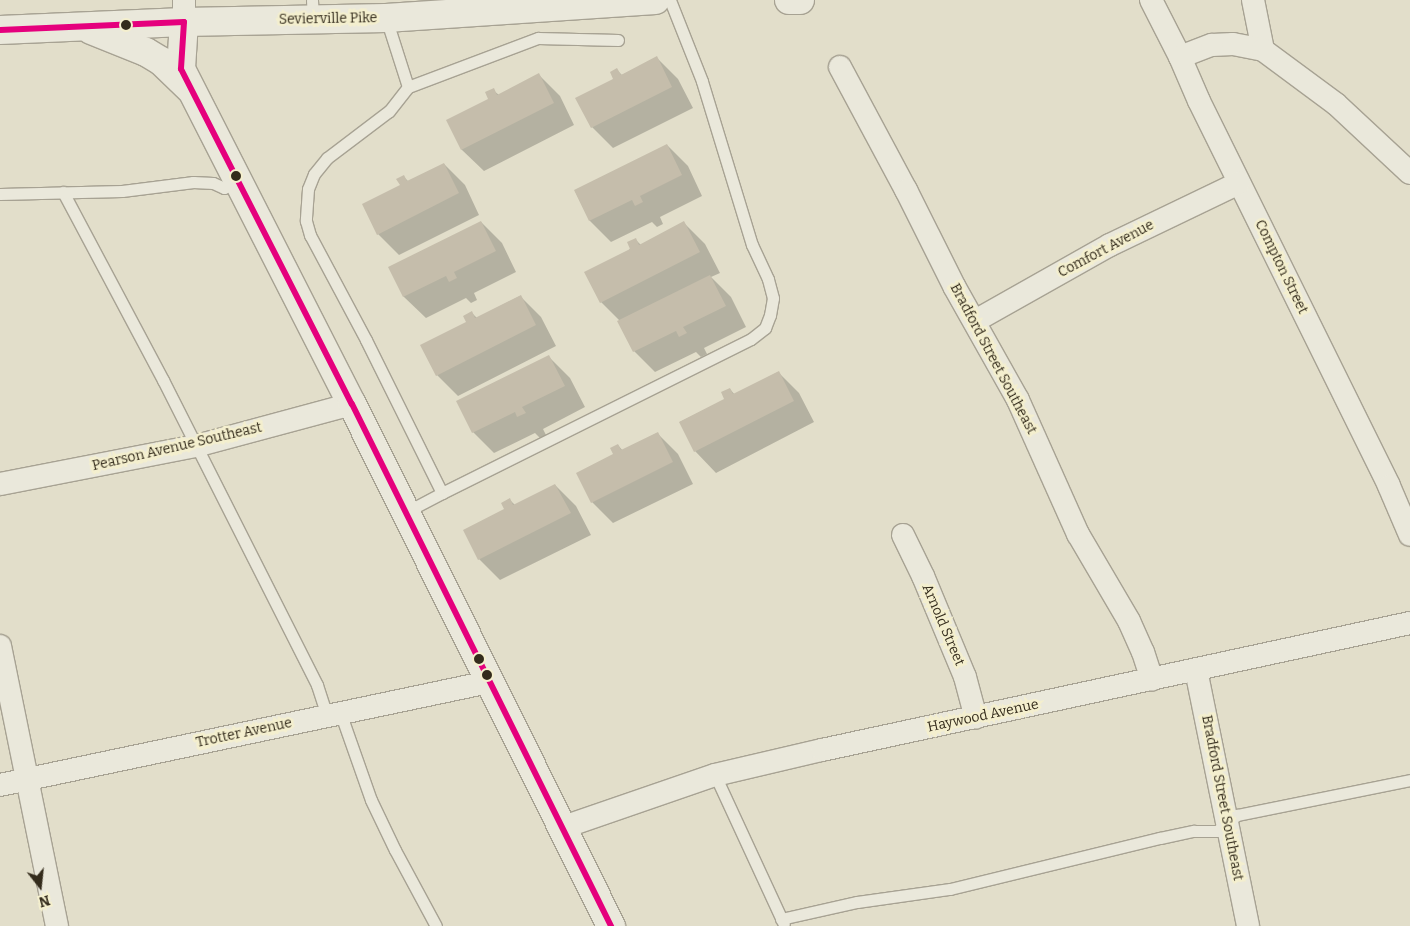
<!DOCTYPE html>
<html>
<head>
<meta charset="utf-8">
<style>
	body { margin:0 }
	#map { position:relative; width:1410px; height:926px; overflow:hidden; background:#e2deca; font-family:Bitter,serif }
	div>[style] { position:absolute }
	.shadow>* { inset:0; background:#0003 }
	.building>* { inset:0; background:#c5bdab }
	.roads { filter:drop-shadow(1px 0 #a7a293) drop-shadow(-1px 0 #a7a293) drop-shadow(0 1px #a7a293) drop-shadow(0 -1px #a7a293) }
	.lane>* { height:11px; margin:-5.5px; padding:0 5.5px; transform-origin:5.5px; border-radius:5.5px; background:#eae8db }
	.street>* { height:22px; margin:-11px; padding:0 11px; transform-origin:11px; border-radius:11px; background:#eae8db }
	.secondary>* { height:28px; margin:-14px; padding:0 14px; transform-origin:14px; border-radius:14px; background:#eae8db }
	.bus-1>* { height:6px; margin:-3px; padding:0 3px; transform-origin:3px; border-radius:3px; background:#e5007d }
	.dots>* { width:14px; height:14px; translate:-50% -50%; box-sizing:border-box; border:2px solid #f4efce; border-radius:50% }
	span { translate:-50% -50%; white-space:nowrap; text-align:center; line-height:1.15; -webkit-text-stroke:5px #f4efce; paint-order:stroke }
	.street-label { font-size:14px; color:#342c1c }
	.north { position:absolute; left:15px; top:861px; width:50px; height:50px; -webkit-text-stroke:4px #f4efce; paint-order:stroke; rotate:164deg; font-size:14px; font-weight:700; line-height:20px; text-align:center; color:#342c1c }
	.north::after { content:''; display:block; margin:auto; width:18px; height:22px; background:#342c1c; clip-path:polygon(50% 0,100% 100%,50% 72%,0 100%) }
</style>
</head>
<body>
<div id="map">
	<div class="shadow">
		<div style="clip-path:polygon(657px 58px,678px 79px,693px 108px,613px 148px,592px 127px,617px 70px,622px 75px)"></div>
		<div style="clip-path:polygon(539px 75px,560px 96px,574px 125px,484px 171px,462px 150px,448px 121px,490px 99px,493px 90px,499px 95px)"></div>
		<div style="clip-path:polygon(667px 145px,688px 166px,702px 196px,660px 217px,663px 224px,657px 227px,652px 222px,611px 242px,590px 221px,575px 191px)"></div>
		<div style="clip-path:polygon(444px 164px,465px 185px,479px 215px,399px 255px,378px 234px,404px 177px,409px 182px)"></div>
		<div style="clip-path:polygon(481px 222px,502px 243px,516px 272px,474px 293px,477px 300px,471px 303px,466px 298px,426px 318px,404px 297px,390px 268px)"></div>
		<div style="clip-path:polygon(684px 223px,705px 244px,720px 273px,711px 277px,731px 297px,746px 327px,704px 348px,707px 354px,701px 357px,696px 352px,655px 372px,634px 351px,620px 321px,601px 302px,635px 239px,641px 245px)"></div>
		<div style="clip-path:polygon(520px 296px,541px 317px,556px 346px,458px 396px,437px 375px,472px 313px,477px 318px)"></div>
		<div style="clip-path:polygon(549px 357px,570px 378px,585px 407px,543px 429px,546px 435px,540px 438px,535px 433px,494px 453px,473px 432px)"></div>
		<div style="clip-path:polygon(778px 372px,799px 393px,814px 422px,716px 473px,695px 451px,680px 422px,726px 399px,730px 389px,735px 395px)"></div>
		<div style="clip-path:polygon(657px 433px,678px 454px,693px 484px,613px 523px,592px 502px,618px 445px,623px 451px)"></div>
		<div style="clip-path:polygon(555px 485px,576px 506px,591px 535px,500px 580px,479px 559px,510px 500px,515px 505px)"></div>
	</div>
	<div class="building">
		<div style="clip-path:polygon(657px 56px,672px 87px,591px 128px,575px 98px,613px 79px,610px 72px,617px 68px,621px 75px)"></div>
		<div style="clip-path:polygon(539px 73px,554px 103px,461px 150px,446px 120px,488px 99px,485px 92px,494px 88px,497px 95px)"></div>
		<div style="clip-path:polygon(667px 144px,682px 175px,640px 196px,643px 202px,635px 206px,632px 200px,589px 221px,574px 190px)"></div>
		<div style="clip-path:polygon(444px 163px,459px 193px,377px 235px,362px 204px,400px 185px,396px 179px,404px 175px,407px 181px)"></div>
		<div style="clip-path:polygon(481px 221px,496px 251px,454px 272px,457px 278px,449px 282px,446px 276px,403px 297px,388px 267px)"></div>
		<div style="clip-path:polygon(684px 221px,700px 252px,600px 303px,584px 272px,630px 249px,627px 242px,636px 238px,639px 245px)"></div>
		<div style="clip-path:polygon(710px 275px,726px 306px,683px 327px,687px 333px,679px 337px,676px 331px,633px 352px,617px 321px)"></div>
		<div style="clip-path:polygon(521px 295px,536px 325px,436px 376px,420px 345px,466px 322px,463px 316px,472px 311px,475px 318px)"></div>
		<div style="clip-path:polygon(549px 355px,565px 386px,522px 407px,526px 413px,517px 417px,515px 412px,472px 433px,456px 401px)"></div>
		<div style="clip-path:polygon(779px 371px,794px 401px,694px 452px,679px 422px,724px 399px,721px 392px,730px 388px,733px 394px)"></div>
		<div style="clip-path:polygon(658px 432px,673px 462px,591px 503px,576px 473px,613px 454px,610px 448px,618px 444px,621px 450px)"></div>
		<div style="clip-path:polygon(555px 484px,571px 513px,478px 560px,463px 530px,504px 509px,501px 503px,510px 498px,513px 505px)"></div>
	</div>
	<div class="roads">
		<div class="lane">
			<div style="left:312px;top:0;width:19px;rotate:87deg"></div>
			<div style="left:386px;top:18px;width:72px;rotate:72.3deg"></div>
			<div style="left:408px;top:87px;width:31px;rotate:128deg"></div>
			<div style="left:389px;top:111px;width:78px;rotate:142.8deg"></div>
			<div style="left:327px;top:158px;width:21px;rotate:129deg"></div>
			<div style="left:314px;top:174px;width:16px;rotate:112deg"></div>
			<div style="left:308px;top:189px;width:32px;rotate:94deg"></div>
			<div style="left:306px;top:221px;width:15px;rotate:74deg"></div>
			<div style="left:310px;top:235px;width:119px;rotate:61.9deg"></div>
			<div style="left:366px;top:340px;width:171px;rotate:63.6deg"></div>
			<div style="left:442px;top:493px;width:345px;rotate:-26.5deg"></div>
			<div style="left:751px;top:339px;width:18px;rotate:-38deg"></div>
			<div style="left:765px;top:328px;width:14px;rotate:-69deg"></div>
			<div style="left:770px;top:315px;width:17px;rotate:-80deg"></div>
			<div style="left:773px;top:298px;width:20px;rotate:-105deg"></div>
			<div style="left:768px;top:279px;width:38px;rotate:-115deg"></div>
			<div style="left:752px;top:245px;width:171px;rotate:-107deg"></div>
			<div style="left:702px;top:81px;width:87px;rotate:-111.6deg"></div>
			<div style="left:408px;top:87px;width:139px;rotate:-20.7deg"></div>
			<div style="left:538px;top:38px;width:80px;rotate:1.4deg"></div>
			<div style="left:63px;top:192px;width:213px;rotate:62deg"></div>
			<div style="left:163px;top:380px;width:342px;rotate:63.2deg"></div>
			<div style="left:317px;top:685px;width:32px;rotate:72deg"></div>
			<div style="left:0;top:194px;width:122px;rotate:-1.4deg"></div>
			<div style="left:122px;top:191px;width:72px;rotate:-7.2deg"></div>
			<div style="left:193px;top:182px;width:20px;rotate:3deg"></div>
			<div style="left:213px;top:183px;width:12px;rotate:24deg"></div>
			<div style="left:224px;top:188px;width:16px;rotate:-27deg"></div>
			<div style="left:406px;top:512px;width:41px;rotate:-27.8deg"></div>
			<div style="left:340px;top:712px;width:93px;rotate:70.6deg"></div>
			<div style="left:371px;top:800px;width:55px;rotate:64.4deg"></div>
			<div style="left:395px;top:850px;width:86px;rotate:61.7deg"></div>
			<div style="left:715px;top:775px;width:164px;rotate:65.2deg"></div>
			<div style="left:781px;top:919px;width:78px;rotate:-12.6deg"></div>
			<div style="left:857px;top:902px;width:94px;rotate:-8deg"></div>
			<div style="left:950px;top:889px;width:216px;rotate:-13.7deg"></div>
			<div style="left:1160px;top:838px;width:35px;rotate:-12deg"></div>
			<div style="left:1194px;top:831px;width:23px"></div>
			<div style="left:1217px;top:831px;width:26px;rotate:-39deg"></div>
			<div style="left:1237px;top:815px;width:177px;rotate:-11.4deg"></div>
		</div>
		<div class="street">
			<div style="left:1151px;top:0;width:64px;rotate:63deg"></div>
			<div style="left:1180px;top:57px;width:48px;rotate:66.6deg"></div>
			<div style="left:1199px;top:101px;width:429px;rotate:63.7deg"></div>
			<div style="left:1389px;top:486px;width:53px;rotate:66.8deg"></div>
			<div style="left:1253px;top:0;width:51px;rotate:78.7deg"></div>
			<div style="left:184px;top:22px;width:22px;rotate:-90deg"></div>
			<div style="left:1180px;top:57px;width:34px;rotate:-21deg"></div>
			<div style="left:1212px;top:45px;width:21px;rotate:-3deg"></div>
			<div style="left:1233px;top:44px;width:31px;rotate:11deg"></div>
			<div style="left:1263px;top:50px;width:91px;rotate:36.5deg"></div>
			<div style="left:1336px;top:104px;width:101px;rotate:43deg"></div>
			<div style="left:840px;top:67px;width:140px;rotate:61.8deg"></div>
			<div style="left:906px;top:190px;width:107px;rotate:63.4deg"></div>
			<div style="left:954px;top:286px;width:131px;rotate:60.7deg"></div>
			<div style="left:1018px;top:400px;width:147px;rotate:65.9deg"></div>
			<div style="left:1078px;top:534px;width:101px;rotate:59.6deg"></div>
			<div style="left:1129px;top:621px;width:34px;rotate:66deg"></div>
			<div style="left:1143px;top:652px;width:29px;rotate:72deg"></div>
			<div style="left:975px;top:321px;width:155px;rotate:-29.4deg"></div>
			<div style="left:1110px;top:245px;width:143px;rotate:-25.7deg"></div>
			<div style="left:0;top:484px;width:200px;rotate:-11deg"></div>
			<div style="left:196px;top:446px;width:162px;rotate:-15.1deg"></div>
			<div style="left:903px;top:535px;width:46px;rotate:64deg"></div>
			<div style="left:923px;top:576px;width:109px;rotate:67.4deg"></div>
			<div style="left:965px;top:677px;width:42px;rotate:75deg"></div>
			<div style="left:0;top:646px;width:286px;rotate:78.5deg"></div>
			<div style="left:1196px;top:670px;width:261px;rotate:78.5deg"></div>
			<div style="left:0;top:785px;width:500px;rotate:-11.9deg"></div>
			<div style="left:561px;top:828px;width:163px;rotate:-19deg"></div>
			<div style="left:715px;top:775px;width:110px;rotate:-13.2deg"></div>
			<div style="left:822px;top:750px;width:602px;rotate:-12.19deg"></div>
		</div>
		<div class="secondary">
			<div style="left:789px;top:0;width:11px"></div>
			<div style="left:184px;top:22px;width:47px;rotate:93.7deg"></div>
			<div style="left:181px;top:69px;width:376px;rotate:63deg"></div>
			<div style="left:352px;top:404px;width:583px;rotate:63.61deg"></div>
			<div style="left:0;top:30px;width:184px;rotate:-2.5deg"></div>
			<div style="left:184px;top:22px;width:202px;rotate:-1.1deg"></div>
			<div style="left:386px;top:18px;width:270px;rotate:-3.8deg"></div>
			<div style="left:91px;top:30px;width:59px;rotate:21.8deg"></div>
			<div style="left:146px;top:52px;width:17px;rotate:31deg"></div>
			<div style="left:161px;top:61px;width:40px;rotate:44deg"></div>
		</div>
	</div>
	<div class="bus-1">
		<div style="left:0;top:30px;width:184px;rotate:-2.5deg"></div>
		<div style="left:184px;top:22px;width:47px;rotate:93.7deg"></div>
		<div style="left:181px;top:69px;width:376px;rotate:63deg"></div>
		<div style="left:352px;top:404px;width:583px;rotate:63.61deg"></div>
	</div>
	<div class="dots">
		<div style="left:126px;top:25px;background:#342c1c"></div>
		<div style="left:236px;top:176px;background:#342c1c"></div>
		<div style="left:479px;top:659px;background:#342c1c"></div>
		<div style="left:487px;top:675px;background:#342c1c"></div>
	</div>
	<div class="street-label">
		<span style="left:328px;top:19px;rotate:-1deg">Sevierville Pike</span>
		<span style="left:1106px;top:249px;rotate:-28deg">Comfort Avenue</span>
		<span style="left:1281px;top:267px;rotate:64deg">Compton Street</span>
		<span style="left:993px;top:359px;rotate:62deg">Bradford Street Southeast</span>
		<span style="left:177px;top:447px;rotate:-13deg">Pearson Avenue Southeast</span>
		<span style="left:943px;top:625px;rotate:67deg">Arnold Street</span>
		<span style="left:983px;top:716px;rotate:-12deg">Haywood Avenue</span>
		<span style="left:244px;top:733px;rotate:-12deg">Trotter Avenue</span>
		<span style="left:1222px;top:798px;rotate:79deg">Bradford Street Southeast</span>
	</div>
	<div class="north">N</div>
</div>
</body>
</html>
